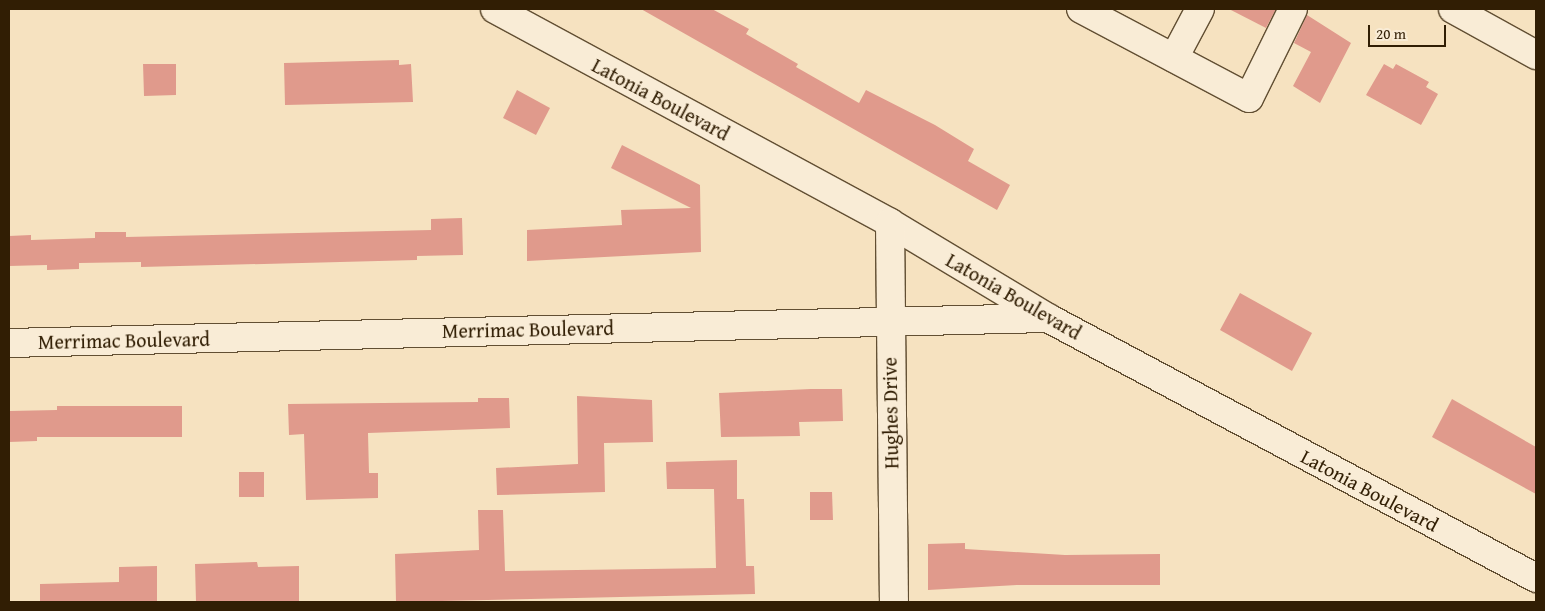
<!DOCTYPE html>
<html>
<head>
<meta charset="utf-8">
<style>
	body { margin:0 }
	#map { position:relative; width:1545px; height:611px; overflow:hidden; background:#f6e2c0; font-family:"Gentium Book Plus",serif }
	div>[style] { position:absolute }
	.building>* { inset:0; background:#e09a8c }
	.roads { filter:drop-shadow(1px 0 #624f33) drop-shadow(-1px 0 #624f33) drop-shadow(0 1px #624f33) drop-shadow(0 -1px #624f33) }
	.minor>* { height:28px; margin:-14px; padding:0 14px; transform-origin:14px; border-radius:14px; background:#f9ecd6 }
	span { translate:-50% -50%; white-space:nowrap; text-align:center; line-height:1.15; -webkit-text-stroke:4px #f9ecd6; paint-order:stroke }
	.street-label { font-size:20px; color:#311e04 }
	.frame { position:absolute; inset:0; border:10px solid #311e04; pointer-events:none }
	.scale { position:absolute; left:1368px; top:25px; width:78px; height:22px; box-sizing:border-box; border:2px solid #311e04; border-top:0; padding-left:6px; font-size:15px; line-height:18px; white-space:nowrap; color:#311e04; -webkit-text-stroke:4px #f9ecd6; paint-order:stroke }
</style>
</head>
<body>
<div id="map">
	<div class="building">
		<div style="clip-path:polygon(641px 9px,712px 9px,749px 29px,746px 34px,798px 64px,796px 67px,859px 103px,866px 90px,935px 125px,974px 149px,968px 161px,1010px 185px,997px 210px)"></div>
		<div style="clip-path:polygon(1229px 9px,1276px 9px,1266px 28px)"></div>
		<div style="clip-path:polygon(1307px 15px,1351px 43px,1320px 103px,1293px 86px,1311px 52px,1294px 43px)"></div>
		<div style="clip-path:polygon(399px 60px,399px 65px,411px 64px,413px 102px,285px 105px,284px 63px)"></div>
		<div style="clip-path:polygon(143px 64px,176px 64px,176px 95px,144px 96px)"></div>
		<div style="clip-path:polygon(1384px 64px,1393px 69px,1396px 64px,1429px 82px,1426px 87px,1438px 94px,1421px 125px,1366px 95px)"></div>
		<div style="clip-path:polygon(517px 90px,550px 108px,536px 135px,503px 118px)"></div>
		<div style="clip-path:polygon(622px 145px,700px 185px,701px 252px,527px 261px,527px 230px,622px 225px,621px 210px,691px 208px,611px 168px)"></div>
		<div style="clip-path:polygon(462px 218px,463px 255px,417px 256px,417px 260px,141px 267px,141px 262px,79px 263px,79px 269px,47px 270px,47px 265px,9px 266px,9px 236px,31px 235px,31px 240px,95px 238px,95px 232px,126px 232px,126px 237px,431px 230px,431px 219px)"></div>
		<div style="clip-path:polygon(1240px 293px,1312px 333px,1292px 371px,1220px 330px)"></div>
		<div style="clip-path:polygon(811px 389px,842px 389px,843px 421px,799px 422px,800px 436px,721px 437px,719px 393px)"></div>
		<div style="clip-path:polygon(577px 396px,652px 400px,653px 442px,604px 443px,605px 492px,497px 495px,496px 468px,578px 464px)"></div>
		<div style="clip-path:polygon(478px 398px,509px 398px,510px 428px,368px 433px,369px 473px,378px 473px,378px 498px,306px 500px,304px 434px,289px 435px,288px 404px,478px 402px)"></div>
		<div style="clip-path:polygon(1452px 399px,1536px 447px,1536px 494px,1432px 437px)"></div>
		<div style="clip-path:polygon(57px 406px,182px 406px,182px 437px,37px 437px,37px 441px,9px 442px,9px 411px,57px 410px)"></div>
		<div style="clip-path:polygon(737px 460px,737px 499px,744px 499px,746px 566px,754px 566px,755px 594px,396px 602px,395px 554px,479px 550px,478px 510px,503px 510px,505px 571px,716px 568px,714px 489px,667px 489px,666px 462px)"></div>
		<div style="clip-path:polygon(239px 472px,264px 472px,264px 497px,239px 497px)"></div>
		<div style="clip-path:polygon(810px 492px,832px 492px,833px 520px,810px 520px)"></div>
		<div style="clip-path:polygon(965px 543px,965px 549px,1065px 555px,1160px 554px,1160px 585px,1017px 585px,928px 590px,928px 544px)"></div>
		<div style="clip-path:polygon(257px 562px,258px 567px,299px 566px,299px 602px,196px 602px,195px 564px)"></div>
		<div style="clip-path:polygon(157px 566px,157px 602px,40px 602px,40px 584px,119px 582px,119px 567px)"></div>
	</div>
	<div class="roads">
		<div class="minor">
			<div style="left:495px;top:9px;width:449px;rotate:28.4deg"></div>
			<div style="left:890px;top:223px;width:184px;rotate:31deg"></div>
			<div style="left:1048px;top:318px;width:553px;rotate:28.05deg"></div>
			<div style="left:1081px;top:9px;width:190px;rotate:27.9deg"></div>
			<div style="left:1249px;top:98px;width:99px;rotate:-63.7deg"></div>
			<div style="left:1453px;top:9px;width:95px;rotate:29deg"></div>
			<div style="left:1174px;top:58px;width:55px;rotate:-62deg"></div>
			<div style="left:890px;top:223px;width:379px;rotate:89.4deg"></div>
			<div style="left:9px;top:343px;width:1039px;rotate:-1.38deg"></div>
		</div>
	</div>
	<div class="street-label">
		<span style="left:661px;top:99px;rotate:28deg">Latonia Boulevard</span>
		<span style="left:1014px;top:296px;rotate:30deg">Latonia Boulevard</span>
		<span style="left:528px;top:329px;rotate:-1deg">Merrimac Boulevard</span>
		<span style="left:124px;top:340px;rotate:-1deg">Merrimac Boulevard</span>
		<span style="left:890px;top:413px;rotate:-91deg">Hughes Drive</span>
		<span style="left:1370px;top:490px;rotate:28deg">Latonia Boulevard</span>
	</div>
	<div class="frame"></div>
	<div class="scale">20 m</div>
</div>
</body>
</html>
